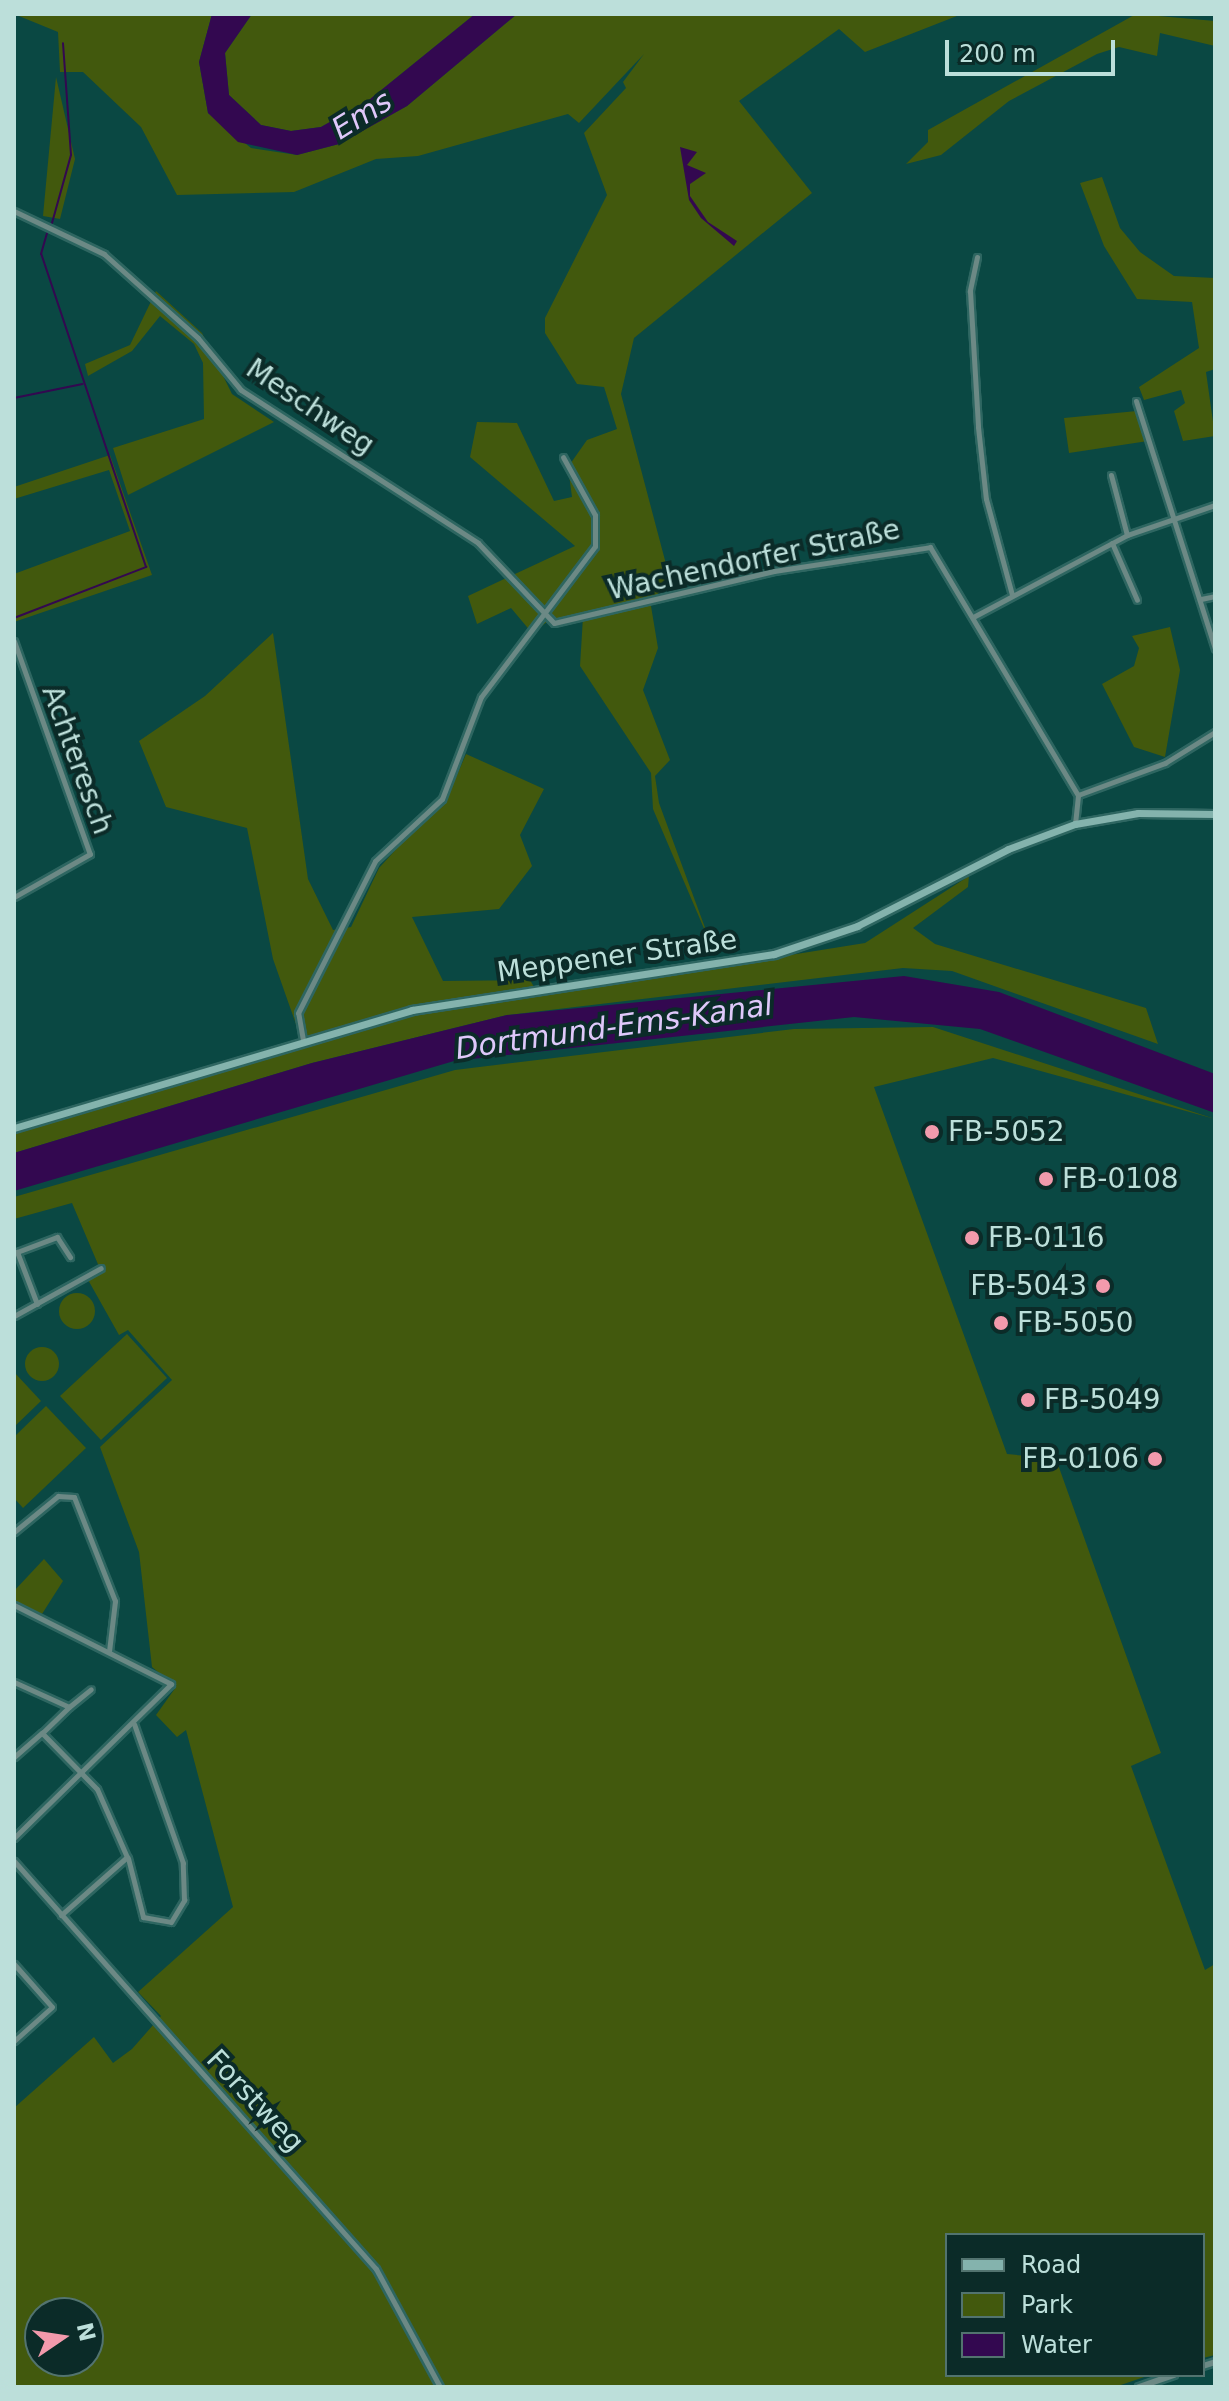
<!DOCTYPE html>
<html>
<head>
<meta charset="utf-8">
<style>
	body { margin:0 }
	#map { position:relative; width:1229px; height:2401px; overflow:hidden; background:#0a4843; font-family:"DejaVu Sans",sans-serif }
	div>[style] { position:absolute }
	.green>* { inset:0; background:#42590d }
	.round { border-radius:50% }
	.water>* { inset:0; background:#330850 }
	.stream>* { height:2px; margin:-1px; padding:0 1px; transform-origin:1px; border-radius:1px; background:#330850 }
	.roads { filter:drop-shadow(2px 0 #2e6661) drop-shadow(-2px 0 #2e6661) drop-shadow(0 2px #2e6661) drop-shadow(0 -2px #2e6661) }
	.minor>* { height:5px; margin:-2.5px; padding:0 2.5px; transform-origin:2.5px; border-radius:2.5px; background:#6c8985 }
	.tertiary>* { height:6px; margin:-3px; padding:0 3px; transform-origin:3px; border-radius:3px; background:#6c8985 }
	.secondary>* { height:7px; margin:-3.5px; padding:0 3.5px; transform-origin:3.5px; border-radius:3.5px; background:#84b3ad }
	.dots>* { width:22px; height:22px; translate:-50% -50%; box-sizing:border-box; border:4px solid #0b2b28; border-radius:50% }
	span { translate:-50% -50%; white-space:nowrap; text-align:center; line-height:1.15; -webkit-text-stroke:8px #0b2b28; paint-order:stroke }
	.street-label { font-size:28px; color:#bcdfda }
	.poi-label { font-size:28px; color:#bcdfda }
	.left { translate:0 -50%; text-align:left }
	.right { translate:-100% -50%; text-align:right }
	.water-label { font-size:30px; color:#dfc8fa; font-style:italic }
	.frame { position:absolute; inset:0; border:16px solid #bcdfda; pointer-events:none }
	.legend { position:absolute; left:945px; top:2233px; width:260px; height:144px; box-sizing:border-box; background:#0b2b28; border:2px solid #52736f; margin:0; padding:10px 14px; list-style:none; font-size:24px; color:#bcdfda }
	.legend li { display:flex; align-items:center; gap:16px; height:40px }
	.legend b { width:40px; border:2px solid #52736f }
	.north { position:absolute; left:24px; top:2297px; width:80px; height:80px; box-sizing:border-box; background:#0b2b28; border:2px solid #52736f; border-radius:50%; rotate:77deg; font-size:22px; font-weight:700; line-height:32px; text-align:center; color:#bcdfda }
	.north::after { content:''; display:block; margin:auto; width:28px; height:36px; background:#f29aac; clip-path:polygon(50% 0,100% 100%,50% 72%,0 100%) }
	.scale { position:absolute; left:945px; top:40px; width:170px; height:36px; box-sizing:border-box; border:4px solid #bcdfda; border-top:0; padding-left:10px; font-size:24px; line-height:28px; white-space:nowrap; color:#bcdfda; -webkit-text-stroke:6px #0b2b28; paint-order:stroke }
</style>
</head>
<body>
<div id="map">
	<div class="green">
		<div style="clip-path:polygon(14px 14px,212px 14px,199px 62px,208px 113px,251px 148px,297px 155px,339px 144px,407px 106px,517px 14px,962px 14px,865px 52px,839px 29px,739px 101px,812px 193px,634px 338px,621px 394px,671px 583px,650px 600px,658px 648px,643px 690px,670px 760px,655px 776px,659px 803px,714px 952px,653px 809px,651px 773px,580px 666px,583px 617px,561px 622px,533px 601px,547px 622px,532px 633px,511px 608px,477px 624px,468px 596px,575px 546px,470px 457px,477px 422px,517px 423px,554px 501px,572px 497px,568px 467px,587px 440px,617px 429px,604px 387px,577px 384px,545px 333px,545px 318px,607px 195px,584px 133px,626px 88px,623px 82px,644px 54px,579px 123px,568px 114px,418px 156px,376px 159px,294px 192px,177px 195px,141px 127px,83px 72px,60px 72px,58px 32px)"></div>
		<div style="clip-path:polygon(252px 14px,475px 14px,369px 100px,321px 127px,291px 131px,261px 125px,229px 95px,225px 53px)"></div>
		<div style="clip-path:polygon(1136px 14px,1215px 21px,1215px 46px,1160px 33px,1157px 56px,1119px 47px,1097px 54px,1009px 101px,941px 155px,906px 164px,928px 142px,928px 130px)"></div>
		<div style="clip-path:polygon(56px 77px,75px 159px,60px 219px,43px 216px)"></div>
		<div style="clip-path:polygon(1102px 177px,1120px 228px,1140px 252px,1174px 276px,1215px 278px,1215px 369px,1206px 372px,1215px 436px,1183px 441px,1174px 411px,1185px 403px,1181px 390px,1144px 400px,1139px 387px,1199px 348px,1192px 302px,1137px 299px,1104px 246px,1080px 183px)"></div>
		<div style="clip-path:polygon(156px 291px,202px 333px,232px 394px,274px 422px,128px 495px,113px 448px,204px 419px,203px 363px,194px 344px,160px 316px,132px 351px,88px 376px,85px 364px,130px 345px)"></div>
		<div style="clip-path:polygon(1137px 411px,1148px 441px,1069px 453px,1064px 418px)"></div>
		<div style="clip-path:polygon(110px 455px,152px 575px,14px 622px,14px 574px,130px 531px,109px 470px,14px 499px,14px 487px)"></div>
		<div style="clip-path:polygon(1170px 627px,1180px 670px,1165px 757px,1134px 747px,1102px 684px,1134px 666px,1139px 648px,1132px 636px)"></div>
		<div style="clip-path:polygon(273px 633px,308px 879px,333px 930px,351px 927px,379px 868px,451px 789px,466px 754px,544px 789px,520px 835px,532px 866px,499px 909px,412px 917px,443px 981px,530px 980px,538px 994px,553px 993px,865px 943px,969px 876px,968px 887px,913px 928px,935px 944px,1146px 1008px,1158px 1044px,952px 971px,903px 968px,507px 1015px,312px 1063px,14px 1153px,14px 1134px,304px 1047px,273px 959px,247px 828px,166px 807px,139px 741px,205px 696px)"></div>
		<div style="clip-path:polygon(evenodd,933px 1027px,1215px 1119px,993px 1058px,874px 1087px,1007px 1454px,1056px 1459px,1161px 1753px,1131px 1766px,1205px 1970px,1215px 1964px,1215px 2355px,1203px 2358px,1203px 2235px,947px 2235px,947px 2375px,1150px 2375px,1115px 2387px,14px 2387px,14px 2108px,94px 2037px,113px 2063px,132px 2049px,161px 2016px,138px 1992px,233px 1907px,186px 1730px,177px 1737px,156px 1715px,176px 1687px,152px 1667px,139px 1552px,100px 1447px,172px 1380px,128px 1330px,119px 1335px,87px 1278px,100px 1269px,72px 1203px,14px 1219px,14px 1197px,455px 1070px,794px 1029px,933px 1027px,40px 2313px,88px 2313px,88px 2361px,40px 2361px,40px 2313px)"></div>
		<div class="round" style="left:59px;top:1293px;width:36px;height:36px"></div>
		<div style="clip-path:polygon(127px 1334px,167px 1378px,101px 1440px,60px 1396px)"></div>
		<div class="round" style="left:25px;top:1347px;width:34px;height:34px"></div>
		<div style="clip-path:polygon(14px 1372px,41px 1401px,14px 1427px)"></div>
		<div style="clip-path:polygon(46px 1406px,86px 1448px,23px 1508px,14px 1498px,14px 1437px)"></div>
		<div style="clip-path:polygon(44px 1559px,63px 1581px,42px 1614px,14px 1601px,14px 1591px)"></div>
	</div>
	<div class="water">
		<div style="clip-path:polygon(212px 14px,252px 14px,225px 53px,229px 95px,261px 125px,291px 131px,321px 127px,369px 100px,475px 14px,517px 14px,407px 106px,339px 144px,297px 155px,238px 142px,208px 113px,199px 62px)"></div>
		<div style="clip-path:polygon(680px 147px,697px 152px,687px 165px,706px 173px,690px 184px,690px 196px,708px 222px,737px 241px,734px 246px,701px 218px,689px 200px)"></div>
		<div style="clip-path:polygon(904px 976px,999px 992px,1215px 1074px,1215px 1113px,980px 1029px,854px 1017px,454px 1061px,14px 1191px,14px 1153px,312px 1063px,507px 1015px)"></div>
	</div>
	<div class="stream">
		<div style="left:52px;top:223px;width:71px;rotate:-74.4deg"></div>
		<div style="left:71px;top:155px;width:112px;rotate:-94.1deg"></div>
		<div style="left:14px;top:398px;width:70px;rotate:-11.5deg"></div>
		<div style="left:14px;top:618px;width:142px;rotate:-21.1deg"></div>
		<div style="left:146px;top:567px;width:330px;rotate:-108.5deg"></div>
		<div style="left:41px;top:254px;width:25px;rotate:-74deg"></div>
	</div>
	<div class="roads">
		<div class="minor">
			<div style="left:14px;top:211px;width:100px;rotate:25.5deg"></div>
			<div style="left:104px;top:254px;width:126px;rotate:41.8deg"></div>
			<div style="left:198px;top:338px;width:67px;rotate:50.4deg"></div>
			<div style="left:241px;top:390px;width:282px;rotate:32.8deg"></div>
			<div style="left:478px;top:543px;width:110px;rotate:46.5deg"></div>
			<div style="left:554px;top:623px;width:226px;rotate:-13.3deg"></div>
			<div style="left:774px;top:571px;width:158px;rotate:-8.7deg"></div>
			<div style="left:930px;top:547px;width:289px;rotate:59.2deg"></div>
			<div style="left:977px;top:257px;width:35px;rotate:102deg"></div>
			<div style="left:970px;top:291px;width:136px;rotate:86.6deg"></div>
			<div style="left:978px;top:427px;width:72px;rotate:83.7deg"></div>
			<div style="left:986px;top:499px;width:99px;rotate:74.8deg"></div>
			<div style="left:1136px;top:401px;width:260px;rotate:72.3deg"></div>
			<div style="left:1111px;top:475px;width:62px;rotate:75.1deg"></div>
			<div style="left:1112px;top:543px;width:62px;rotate:66.3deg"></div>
			<div style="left:1201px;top:599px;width:14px;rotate:-12deg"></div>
			<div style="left:973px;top:617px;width:174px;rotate:-28deg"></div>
			<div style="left:1127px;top:535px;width:93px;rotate:-18.8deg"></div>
			<div style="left:14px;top:641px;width:226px;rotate:70.4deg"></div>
			<div style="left:90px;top:854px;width:87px;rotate:150.5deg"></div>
			<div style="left:1075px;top:824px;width:29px;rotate:-84deg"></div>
			<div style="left:1078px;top:795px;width:93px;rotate:-20.2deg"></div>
			<div style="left:1165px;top:763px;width:59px;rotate:-31.8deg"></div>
			<div style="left:303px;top:1040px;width:27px;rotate:-100deg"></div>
			<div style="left:298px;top:1013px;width:170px;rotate:-63.1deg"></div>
			<div style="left:375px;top:861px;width:91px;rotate:-42.8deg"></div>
			<div style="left:442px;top:799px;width:109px;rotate:-69.1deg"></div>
			<div style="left:481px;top:697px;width:189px;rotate:-52.9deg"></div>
			<div style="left:595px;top:546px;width:31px;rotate:-90deg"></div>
			<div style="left:595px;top:515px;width:66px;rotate:-118.9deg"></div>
			<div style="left:37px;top:1304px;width:56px;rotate:-111deg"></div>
			<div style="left:17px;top:1252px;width:43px;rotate:-20.6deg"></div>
			<div style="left:57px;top:1237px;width:24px;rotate:57deg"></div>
			<div style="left:14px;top:1316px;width:99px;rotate:-28.9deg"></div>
			<div style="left:14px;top:1532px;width:57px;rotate:-39.3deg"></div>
			<div style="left:58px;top:1496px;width:16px;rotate:4deg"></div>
			<div style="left:74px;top:1497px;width:112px;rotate:68.5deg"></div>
			<div style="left:115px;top:1601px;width:50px;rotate:96.8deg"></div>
			<div style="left:14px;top:1605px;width:176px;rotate:26.7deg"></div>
			<div style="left:171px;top:1684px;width:220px;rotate:135.6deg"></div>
			<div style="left:14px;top:1682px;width:60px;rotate:24.4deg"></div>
			<div style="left:69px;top:1707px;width:37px;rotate:136deg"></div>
			<div style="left:42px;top:1733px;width:78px;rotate:45.5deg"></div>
			<div style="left:97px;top:1789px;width:74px;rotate:66.2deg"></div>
			<div style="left:127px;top:1857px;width:88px;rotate:138.7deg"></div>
			<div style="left:69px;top:1707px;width:28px;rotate:-39deg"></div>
			<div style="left:14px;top:1757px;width:37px;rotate:-41deg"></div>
			<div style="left:128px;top:1858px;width:61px;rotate:75.7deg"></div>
			<div style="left:143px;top:1917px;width:28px;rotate:10deg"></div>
			<div style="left:171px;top:1922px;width:26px;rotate:-59deg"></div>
			<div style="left:184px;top:1900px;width:37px;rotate:-92deg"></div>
			<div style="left:183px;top:1863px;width:147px;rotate:-109.4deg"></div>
			<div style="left:14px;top:1861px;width:545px;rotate:48.42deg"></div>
			<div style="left:376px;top:2269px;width:134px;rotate:61.5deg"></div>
			<div style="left:14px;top:1964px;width:57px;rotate:48.5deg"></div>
			<div style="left:52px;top:2007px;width:51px;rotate:138.2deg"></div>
		</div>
		<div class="tertiary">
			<div style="left:1203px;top:2366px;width:13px;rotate:-18deg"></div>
			<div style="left:1139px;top:2387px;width:37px;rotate:-19deg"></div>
		</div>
		<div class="secondary">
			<div style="left:14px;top:1128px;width:415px;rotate:-16.5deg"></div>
			<div style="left:412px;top:1010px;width:366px;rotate:-8.8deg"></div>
			<div style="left:774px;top:954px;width:88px;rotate:-18.6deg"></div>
			<div style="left:857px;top:926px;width:169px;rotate:-27deg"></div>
			<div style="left:1008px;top:849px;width:72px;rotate:-20.5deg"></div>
			<div style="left:1075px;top:824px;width:64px;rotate:-9.9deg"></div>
			<div style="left:1138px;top:813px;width:77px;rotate:0.7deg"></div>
		</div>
	</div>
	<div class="dots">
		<div style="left:932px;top:1132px;background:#f29aac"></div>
		<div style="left:1046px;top:1179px;background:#f29aac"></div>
		<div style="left:972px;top:1238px;background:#f29aac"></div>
		<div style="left:1103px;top:1286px;background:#f29aac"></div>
		<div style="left:1001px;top:1323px;background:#f29aac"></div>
		<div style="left:1028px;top:1400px;background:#f29aac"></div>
		<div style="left:1155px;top:1459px;background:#f29aac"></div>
	</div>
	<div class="street-label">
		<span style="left:310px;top:407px;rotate:34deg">Meschweg</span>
		<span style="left:754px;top:560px;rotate:-12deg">Wachendorfer Straße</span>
		<span style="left:77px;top:760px;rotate:70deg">Achteresch</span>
		<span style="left:617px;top:956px;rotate:-8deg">Meppener Straße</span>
		<span style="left:255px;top:2101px;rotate:47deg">Forstweg</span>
	</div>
	<div class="poi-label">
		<span class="left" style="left:948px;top:1132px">FB-5052</span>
		<span class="left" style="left:1062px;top:1179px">FB-0108</span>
		<span class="left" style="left:988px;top:1238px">FB-0116</span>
		<span class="right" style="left:1087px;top:1286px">FB-5043</span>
		<span class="left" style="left:1017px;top:1323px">FB-5050</span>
		<span class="left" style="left:1044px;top:1400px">FB-5049</span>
		<span class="right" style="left:1139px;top:1459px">FB-0106</span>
	</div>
	<div class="water-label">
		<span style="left:362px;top:115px;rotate:-32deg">Ems</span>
		<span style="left:614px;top:1027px;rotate:-8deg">Dortmund-Ems-Kanal</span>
	</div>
	<div class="frame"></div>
	<ul class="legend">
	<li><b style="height:10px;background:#84b3ad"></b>Road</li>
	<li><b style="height:22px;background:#42590d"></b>Park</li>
	<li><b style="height:22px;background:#330850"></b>Water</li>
	</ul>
	<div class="north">N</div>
	<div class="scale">200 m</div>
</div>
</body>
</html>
